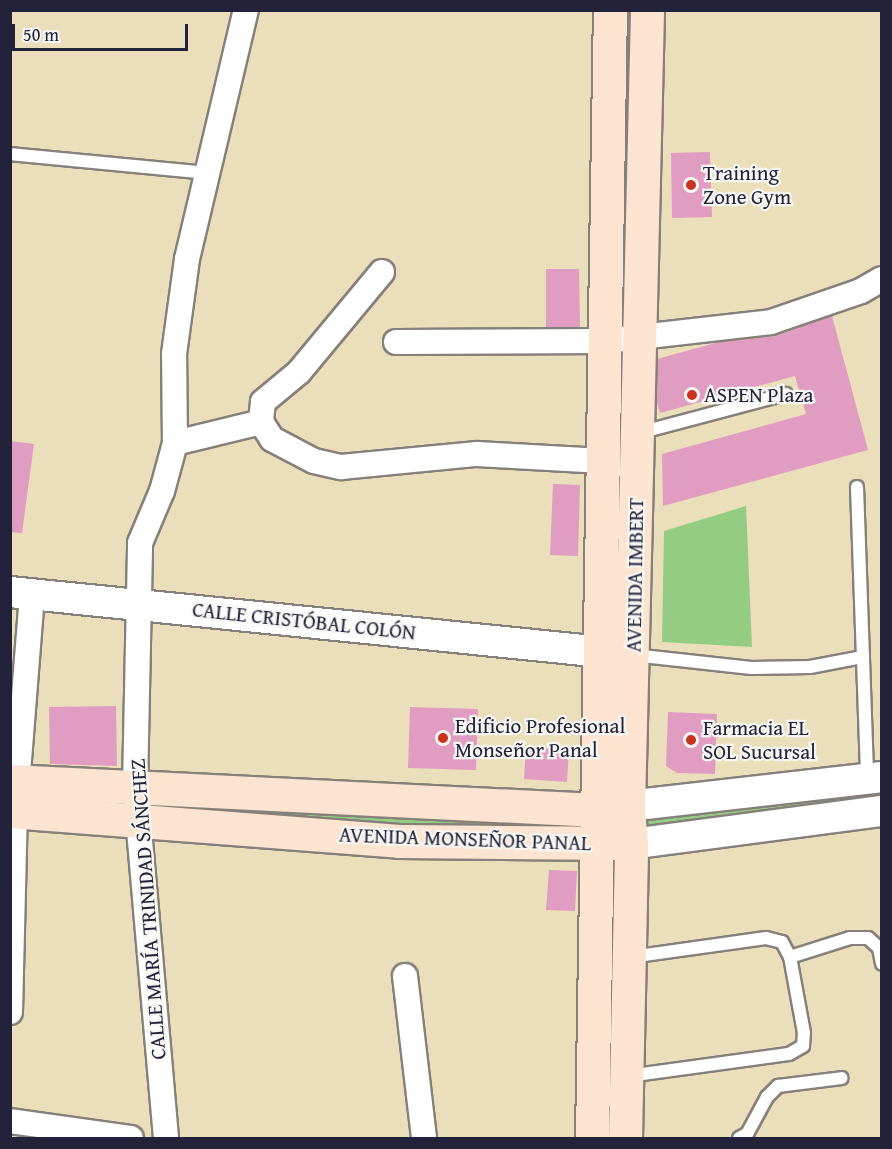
<!DOCTYPE html>
<html>
<head>
<meta charset="utf-8">
<style>
	body { margin:0 }
	#map { position:relative; width:892px; height:1149px; overflow:hidden; background:#ebdeba; font-family:"Gentium Book Plus",serif }
	div>[style] { position:absolute }
	.green>* { inset:0; background:#94cd81 }
	.building>* { inset:0; background:#e19dc1 }
	.roads { filter:drop-shadow(2px 0 #86807a) drop-shadow(-2px 0 #86807a) drop-shadow(0 2px #86807a) drop-shadow(0 -2px #86807a) }
	.service>* { height:12px; margin:-6px; padding:0 6px; transform-origin:6px; border-radius:6px; background:#fff }
	.minor>* { height:24px; margin:-12px; padding:0 12px; transform-origin:12px; border-radius:12px; background:#fff }
	.tertiary>* { height:30px; margin:-15px; padding:0 15px; transform-origin:15px; border-radius:15px; background:#fff }
	.secondary>* { height:33px; margin:-16.5px; padding:0 16.5px; transform-origin:16.5px; border-radius:16.5px; background:#fde4d1 }
	.dots>* { width:16px; height:16px; translate:-50% -50%; box-sizing:border-box; border:3px solid #f6f6f2; border-radius:50% }
	span { translate:-50% -50%; white-space:nowrap; text-align:center; line-height:1.15; -webkit-text-stroke:4.5px #f6f6f2; paint-order:stroke }
	.poi-label { font-size:21px; color:#22223b }
	.left { translate:0 -50%; text-align:left }
	.street-label { font-size:21px; color:#22223b }
	.frame { position:absolute; inset:0; border:12px solid #22223b; pointer-events:none }
	.scale { position:absolute; left:12px; top:24px; width:176px; height:27px; box-sizing:border-box; border:3px solid #22223b; border-top:0; padding-left:8px; font-size:18px; line-height:21px; white-space:nowrap; color:#22223b; -webkit-text-stroke:4px #f6f6f2; paint-order:stroke }
</style>
</head>
<body>
<div id="map">
	<div class="green">
		<div style="clip-path:polygon(746px 506px,752px 647px,662px 642px,664px 531px)"></div>
		<div style="clip-path:polygon(881px 783px,881px 802px,640px 838px,636px 809px)"></div>
		<div style="clip-path:polygon(146px 796px,586px 815px,585px 835px,479px 834px,145px 810px)"></div>
	</div>
	<div class="building">
		<div style="clip-path:polygon(710px 152px,712px 217px,672px 218px,671px 153px)"></div>
		<div style="clip-path:polygon(546px 269px,579px 269px,580px 327px,546px 327px)"></div>
		<div style="clip-path:polygon(832px 316px,868px 450px,663px 506px,662px 454px,806px 414px,795px 376px,660px 413px,656px 399px,657px 359px,719px 342px,775px 336px)"></div>
		<div style="clip-path:polygon(10px 441px,34px 444px,22px 533px,10px 532px)"></div>
		<div style="clip-path:polygon(553px 484px,580px 485px,578px 556px,550px 555px)"></div>
		<div style="clip-path:polygon(116px 706px,117px 766px,50px 764px,49px 707px)"></div>
		<div style="clip-path:polygon(410px 707px,478px 709px,476px 770px,408px 768px)"></div>
		<div style="clip-path:polygon(668px 712px,717px 714px,715px 774px,677px 773px,666px 766px)"></div>
		<div style="clip-path:polygon(526px 747px,569px 750px,567px 782px,524px 779px)"></div>
		<div style="clip-path:polygon(549px 870px,577px 871px,575px 911px,546px 910px)"></div>
	</div>
	<div class="roads">
		<div class="service">
			<div style="left:10px;top:154px;width:198px;rotate:5.5deg"></div>
			<div style="left:639px;top:433px;width:152px;rotate:-14.9deg"></div>
			<div style="left:857px;top:487px;width:292px;rotate:88deg"></div>
			<div style="left:633px;top:655px;width:119px;rotate:6.3deg"></div>
			<div style="left:751px;top:668px;width:59px;rotate:-1deg"></div>
			<div style="left:810px;top:667px;width:54px;rotate:-10.7deg"></div>
			<div style="left:790px;top:957px;width:63px;rotate:-17.6deg"></div>
			<div style="left:850px;top:938px;width:18px"></div>
			<div style="left:868px;top:938px;width:15px;rotate:42deg"></div>
			<div style="left:879px;top:948px;width:16px;rotate:79deg"></div>
			<div style="left:628px;top:1076px;width:162px;rotate:-7.8deg"></div>
			<div style="left:789px;top:1054px;width:16px;rotate:-30deg"></div>
			<div style="left:803px;top:1046px;width:13px;rotate:-86deg"></div>
			<div style="left:804px;top:1033px;width:77px;rotate:-100.4deg"></div>
			<div style="left:790px;top:957px;width:17px;rotate:-118deg"></div>
			<div style="left:782px;top:942px;width:16px;rotate:-166deg"></div>
			<div style="left:766px;top:938px;width:136px;rotate:172deg"></div>
			<div style="left:739px;top:1138px;width:9px;rotate:-27deg"></div>
			<div style="left:747px;top:1134px;width:42px;rotate:-61.6deg"></div>
			<div style="left:767px;top:1097px;width:16px;rotate:-45deg"></div>
			<div style="left:778px;top:1086px;width:64px;rotate:-7.1deg"></div>
		</div>
		<div class="minor">
			<div style="left:382px;top:272px;width:130px;rotate:129.7deg"></div>
			<div style="left:299px;top:372px;width:47px;rotate:140.2deg"></div>
			<div style="left:263px;top:402px;width:20px;rotate:96deg"></div>
			<div style="left:261px;top:422px;width:20px;rotate:57deg"></div>
			<div style="left:272px;top:439px;width:47px;rotate:27.6deg"></div>
			<div style="left:314px;top:461px;width:28px;rotate:13deg"></div>
			<div style="left:341px;top:467px;width:137px;rotate:-5.5deg"></div>
			<div style="left:477px;top:454px;width:126px;rotate:3.2deg"></div>
			<div style="left:396px;top:342px;width:209px;rotate:-0.3deg"></div>
			<div style="left:605px;top:341px;width:167px;rotate:-6.5deg"></div>
			<div style="left:771px;top:322px;width:95px;rotate:-19deg"></div>
			<div style="left:861px;top:291px;width:24px;rotate:-30deg"></div>
			<div style="left:175px;top:443px;width:89px;rotate:-13.7deg"></div>
			<div style="left:405px;top:976px;width:163px;rotate:83.3deg"></div>
			<div style="left:10px;top:1012px;width:201px;rotate:-88.6deg"></div>
			<div style="left:15px;top:811px;width:218px;rotate:-85.5deg"></div>
			<div style="left:10px;top:1121px;width:122px;rotate:8deg"></div>
			<div style="left:166px;top:1138px;width:352px;rotate:-95deg"></div>
			<div style="left:135px;top:787px;width:244px;rotate:-88.8deg"></div>
			<div style="left:140px;top:543px;width:56px;rotate:-67.1deg"></div>
			<div style="left:162px;top:491px;width:50px;rotate:-74.8deg"></div>
			<div style="left:175px;top:443px;width:89px;rotate:-90.6deg"></div>
			<div style="left:174px;top:354px;width:96px;rotate:-82.2deg"></div>
			<div style="left:187px;top:259px;width:256px;rotate:-76.7deg"></div>
		</div>
		<div class="tertiary">
			<div style="left:10px;top:592px;width:615px;rotate:5.78deg"></div>
			<div style="left:628px;top:806px;width:256px;rotate:-6.5deg"></div>
			<div style="left:631px;top:844px;width:253px;rotate:-7.5deg"></div>
		</div>
		<div class="secondary">
			<div style="left:10px;top:781px;width:587px;rotate:2.83deg"></div>
			<div style="left:596px;top:810px;width:21px;rotate:-5deg"></div>
			<div style="left:10px;top:811px;width:390px;rotate:4.4deg"></div>
			<div style="left:399px;top:841px;width:222px;rotate:0.5deg"></div>
			<div style="left:592px;top:1138px;width:1128px;rotate:-89.09deg"></div>
			<div style="left:625px;top:1138px;width:294px;rotate:-88.8deg"></div>
			<div style="left:631px;top:844px;width:38px;rotate:-95deg"></div>
			<div style="left:628px;top:806px;width:796px;rotate:-88.63deg"></div>
		</div>
	</div>
	<div class="dots">
		<div style="left:691px;top:185px;background:#c8321e"></div>
		<div style="left:692px;top:395px;background:#c8321e"></div>
		<div style="left:443px;top:738px;background:#c8321e"></div>
		<div style="left:691px;top:740px;background:#c8321e"></div>
	</div>
	<div class="poi-label">
		<span class="left" style="left:703px;top:185px">Training<br>Zone Gym</span>
		<span class="left" style="left:704px;top:395px">ASPEN Plaza</span>
		<span class="left" style="left:455px;top:738px">Edificio Profesional<br>Monseñor Panal</span>
		<span class="left" style="left:703px;top:740px">Farmacia EL<br>SOL Sucursal</span>
	</div>
	<div class="street-label">
		<span style="left:635px;top:575px;rotate:-89deg">AVENIDA IMBERT</span>
		<span style="left:304px;top:621px;rotate:6deg">CALLE CRISTÓBAL COLÓN</span>
		<span style="left:465px;top:839px;rotate:2deg">AVENIDA MONSEÑOR PANAL</span>
		<span style="left:148px;top:909px;rotate:-94deg">CALLE MARÍA TRINIDAD SÁNCHEZ</span>
	</div>
	<div class="frame"></div>
	<div class="scale">50 m</div>
</div>
</body>
</html>
